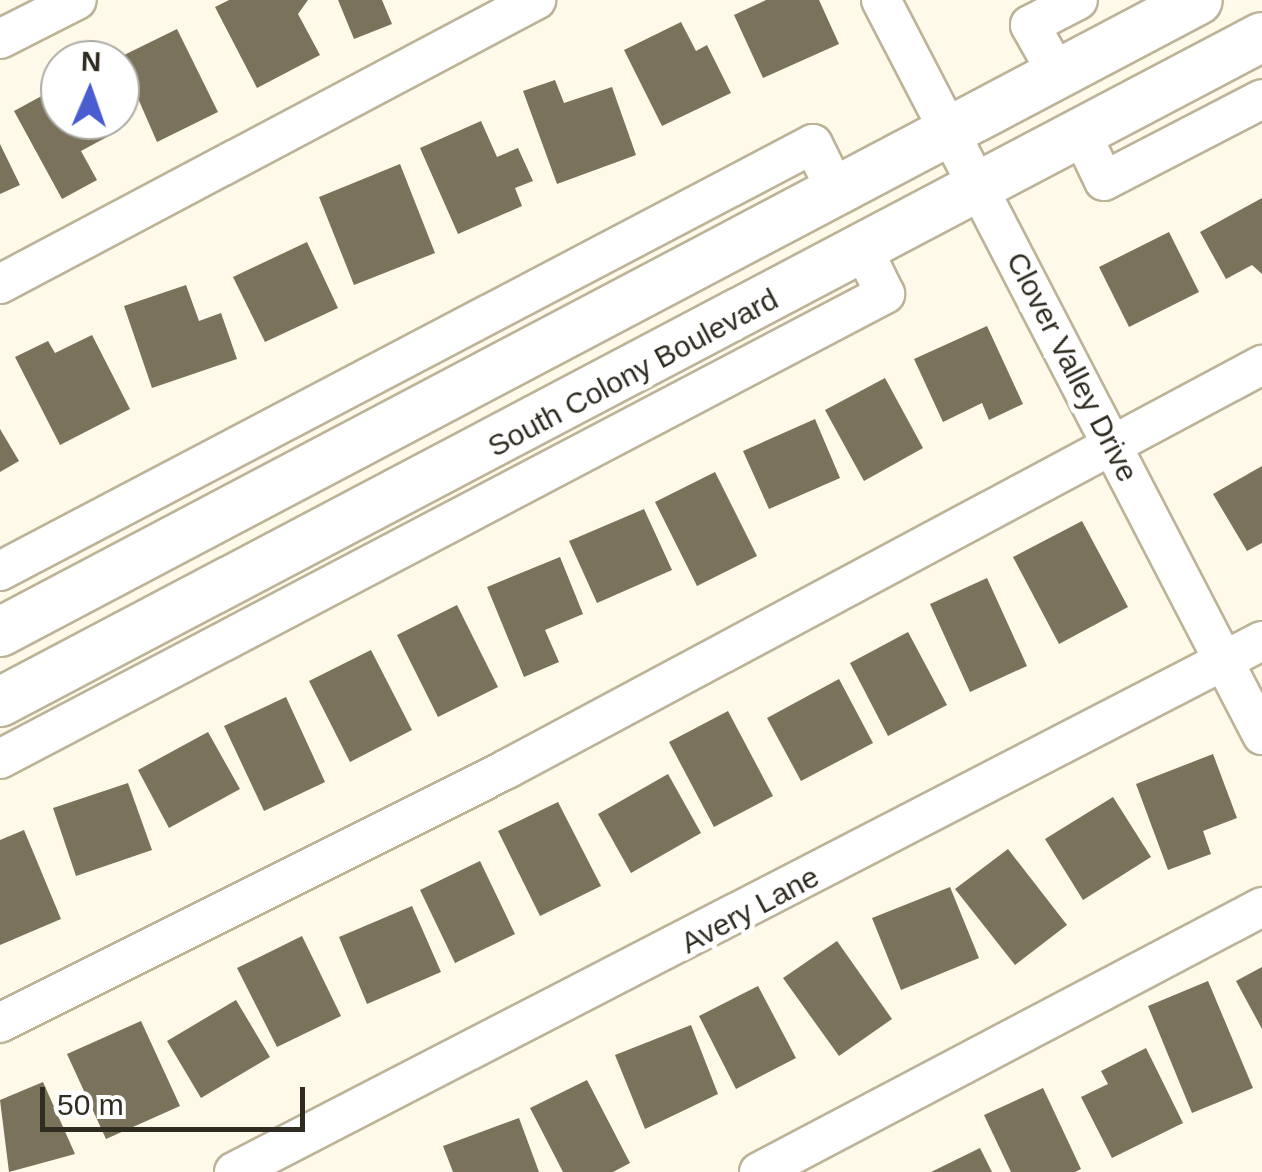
<!DOCTYPE html>
<html>
<head>
<meta charset="utf-8">
<style>
	body { margin:0 }
	#map { position:relative; width:1262px; height:1172px; overflow:hidden; background:#fff9e9; font-family:Helvetica,sans-serif }
	div>[style] { position:absolute }
	.building>* { inset:0; background:#7a725a }
	.roads { filter:drop-shadow(2px 0 #bcb399) drop-shadow(-2px 0 #bcb399) drop-shadow(0 2px #bcb399) drop-shadow(0 -2px #bcb399) }
	.minor>* { height:38px; margin:-19px; padding:0 19px; transform-origin:19px; border-radius:19px; background:#fff }
	.major>* { height:48px; margin:-24px; padding:0 24px; transform-origin:24px; border-radius:24px; background:#fff }
	span { translate:-50% -50%; white-space:nowrap; text-align:center; line-height:1.15; -webkit-text-stroke:10px #fff; paint-order:stroke }
	.street-label { font-size:30px; color:#302c22 }
	.north { position:absolute; left:40px; top:40px; width:100px; height:100px; box-sizing:border-box; background:#fff; border:2px solid #acaba7; border-radius:50%; rotate:2deg; font-size:28px; font-weight:700; line-height:40px; text-align:center; color:#302c22 }
	.north::after { content:''; display:block; margin:auto; width:35px; height:45px; background:#495dd1; clip-path:polygon(50% 0,100% 100%,50% 72%,0 100%) }
	.scale { position:absolute; left:40px; top:1087px; width:265px; height:45px; box-sizing:border-box; border:5px solid #302c22; border-top:0; padding-left:12px; font-size:30px; line-height:35px; white-space:nowrap; color:#302c22; -webkit-text-stroke:8px #fff; paint-order:stroke }
</style>
</head>
<body>
<div id="map">
	<div class="building">
		<div style="clip-path:polygon(229px 0,308px 0,298px 14px,320px 55px,257px 88px,215px 7px)"></div>
		<div style="clip-path:polygon(338px 0,382px 0,392px 24px,354px 39px)"></div>
		<div style="clip-path:polygon(766px 0,819px 0,839px 44px,763px 78px,734px 15px)"></div>
		<div style="clip-path:polygon(681px 22px,696px 51px,707px 45px,731px 93px,662px 126px,624px 50px)"></div>
		<div style="clip-path:polygon(177px 29px,218px 112px,157px 142px,120px 57px)"></div>
		<div style="clip-path:polygon(555px 80px,564px 103px,612px 87px,636px 155px,557px 184px,523px 91px)"></div>
		<div style="clip-path:polygon(60px 86px,60px 120px,112px 120px,118px 131px,81px 151px,97px 180px,62px 199px,14px 111px)"></div>
		<div style="clip-path:polygon(481px 121px,497px 157px,518px 148px,533px 181px,515px 188px,522px 206px,458px 234px,420px 148px)"></div>
		<div style="clip-path:polygon(0 144px,20px 185px,0 194px)"></div>
		<div style="clip-path:polygon(400px 164px,435px 253px,354px 285px,319px 197px)"></div>
		<div style="clip-path:polygon(1262px 198px,1262px 274px,1252px 265px,1226px 279px,1200px 232px)"></div>
		<div style="clip-path:polygon(1169px 232px,1199px 292px,1129px 327px,1099px 267px)"></div>
		<div style="clip-path:polygon(307px 242px,338px 308px,265px 342px,233px 277px)"></div>
		<div style="clip-path:polygon(186px 285px,199px 321px,221px 313px,237px 359px,152px 388px,124px 306px)"></div>
		<div style="clip-path:polygon(987px 326px,1023px 404px,989px 420px,982px 403px,943px 422px,914px 359px)"></div>
		<div style="clip-path:polygon(92px 335px,130px 409px,60px 445px,15px 357px,48px 341px,55px 353px)"></div>
		<div style="clip-path:polygon(885px 378px,923px 448px,864px 481px,825px 410px)"></div>
		<div style="clip-path:polygon(815px 419px,840px 478px,769px 509px,743px 451px)"></div>
		<div style="clip-path:polygon(0 429px,19px 461px,0 472px)"></div>
		<div style="clip-path:polygon(1262px 466px,1262px 543px,1247px 551px,1213px 494px)"></div>
		<div style="clip-path:polygon(715px 472px,757px 556px,697px 586px,655px 502px)"></div>
		<div style="clip-path:polygon(644px 509px,672px 570px,597px 603px,569px 541px)"></div>
		<div style="clip-path:polygon(1082px 521px,1128px 607px,1059px 644px,1013px 557px)"></div>
		<div style="clip-path:polygon(560px 557px,583px 614px,545px 630px,559px 662px,524px 677px,487px 587px)"></div>
		<div style="clip-path:polygon(987px 578px,1027px 666px,970px 692px,930px 604px)"></div>
		<div style="clip-path:polygon(457px 605px,498px 687px,438px 717px,397px 635px)"></div>
		<div style="clip-path:polygon(908px 632px,947px 705px,888px 736px,850px 663px)"></div>
		<div style="clip-path:polygon(371px 650px,412px 730px,350px 762px,309px 681px)"></div>
		<div style="clip-path:polygon(839px 679px,873px 743px,801px 781px,767px 718px)"></div>
		<div style="clip-path:polygon(286px 697px,325px 782px,264px 811px,224px 726px)"></div>
		<div style="clip-path:polygon(728px 711px,773px 796px,714px 827px,669px 742px)"></div>
		<div style="clip-path:polygon(208px 732px,240px 789px,169px 828px,138px 770px)"></div>
		<div style="clip-path:polygon(1213px 754px,1237px 818px,1203px 831px,1211px 854px,1168px 870px,1136px 784px)"></div>
		<div style="clip-path:polygon(668px 774px,701px 833px,631px 873px,598px 814px)"></div>
		<div style="clip-path:polygon(128px 783px,152px 850px,76px 876px,53px 808px)"></div>
		<div style="clip-path:polygon(1113px 797px,1151px 857px,1083px 900px,1045px 839px)"></div>
		<div style="clip-path:polygon(558px 802px,601px 886px,540px 916px,498px 831px)"></div>
		<div style="clip-path:polygon(24px 830px,61px 919px,0 945px,0 840px)"></div>
		<div style="clip-path:polygon(1008px 849px,1067px 925px,1015px 965px,955px 889px)"></div>
		<div style="clip-path:polygon(480px 861px,515px 934px,455px 963px,420px 890px)"></div>
		<div style="clip-path:polygon(950px 887px,979px 958px,901px 990px,872px 918px)"></div>
		<div style="clip-path:polygon(412px 906px,441px 972px,367px 1004px,339px 937px)"></div>
		<div style="clip-path:polygon(302px 936px,341px 1016px,277px 1047px,237px 968px)"></div>
		<div style="clip-path:polygon(837px 941px,892px 1019px,839px 1056px,783px 978px)"></div>
		<div style="clip-path:polygon(1262px 967px,1262px 1029px,1236px 981px)"></div>
		<div style="clip-path:polygon(1208px 981px,1253px 1088px,1192px 1113px,1148px 1006px)"></div>
		<div style="clip-path:polygon(758px 986px,796px 1058px,736px 1089px,699px 1016px)"></div>
		<div style="clip-path:polygon(236px 1000px,270px 1057px,201px 1098px,167px 1041px)"></div>
		<div style="clip-path:polygon(141px 1021px,180px 1106px,106px 1139px,67px 1054px)"></div>
		<div style="clip-path:polygon(691px 1025px,718px 1094px,645px 1129px,615px 1055px)"></div>
		<div style="clip-path:polygon(1146px 1048px,1183px 1123px,1112px 1158px,1081px 1097px,1108px 1084px,1101px 1071px)"></div>
		<div style="clip-path:polygon(587px 1080px,630px 1163px,613px 1172px,563px 1172px,530px 1108px)"></div>
		<div style="clip-path:polygon(43px 1082px,75px 1154px,9px 1172px,0 1100px)"></div>
		<div style="clip-path:polygon(1043px 1088px,1081px 1169px,1075px 1172px,1011px 1172px,984px 1115px)"></div>
		<div style="clip-path:polygon(519px 1118px,539px 1172px,453px 1172px,443px 1146px)"></div>
		<div style="clip-path:polygon(980px 1148px,992px 1172px,931px 1172px)"></div>
	</div>
	<div class="roads">
		<div class="minor">
			<div style="left:881px;top:0;width:828px;rotate:62.6deg"></div>
			<div style="left:0;top:39px;width:86px;rotate:-26.9deg"></div>
			<div style="left:1057px;top:73px;width:55px;rotate:-119.4deg"></div>
			<div style="left:1030px;top:25px;width:54px;rotate:-27.5deg"></div>
			<div style="left:1080px;top:131px;width:55px;rotate:64.4deg"></div>
			<div style="left:1104px;top:181px;width:178px;rotate:-27.4deg"></div>
			<div style="left:0;top:284px;width:607px;rotate:-27.92deg"></div>
			<div style="left:0;top:571px;width:918px;rotate:-27.71deg"></div>
			<div style="left:813px;top:144px;width:50px;rotate:63.9deg"></div>
			<div style="left:0;top:759px;width:1000px;rotate:-27.72deg"></div>
			<div style="left:885px;top:294px;width:48px;rotate:-116deg"></div>
			<div style="left:0;top:1023px;width:565px;rotate:-26.61deg"></div>
			<div style="left:505px;top:770px;width:859px;rotate:-28.15deg"></div>
			<div style="left:234px;top:1172px;width:1157px;rotate:-27.32deg"></div>
			<div style="left:759px;top:1172px;width:569px;rotate:-27.78deg"></div>
		</div>
		<div class="major">
			<div style="left:0;top:632px;width:1354px;rotate:-27.81deg"></div>
			<div style="left:0;top:702px;width:1426px;rotate:-27.79deg"></div>
		</div>
	</div>
	<div class="street-label">
		<span style="left:1072px;top:367px;rotate:63deg">Clover Valley Drive</span>
		<span style="left:633px;top:373px;rotate:-28deg">South Colony Boulevard</span>
		<span style="left:750px;top:910px;rotate:-28deg">Avery Lane</span>
	</div>
	<div class="north">N</div>
	<div class="scale">50 m</div>
</div>
</body>
</html>
